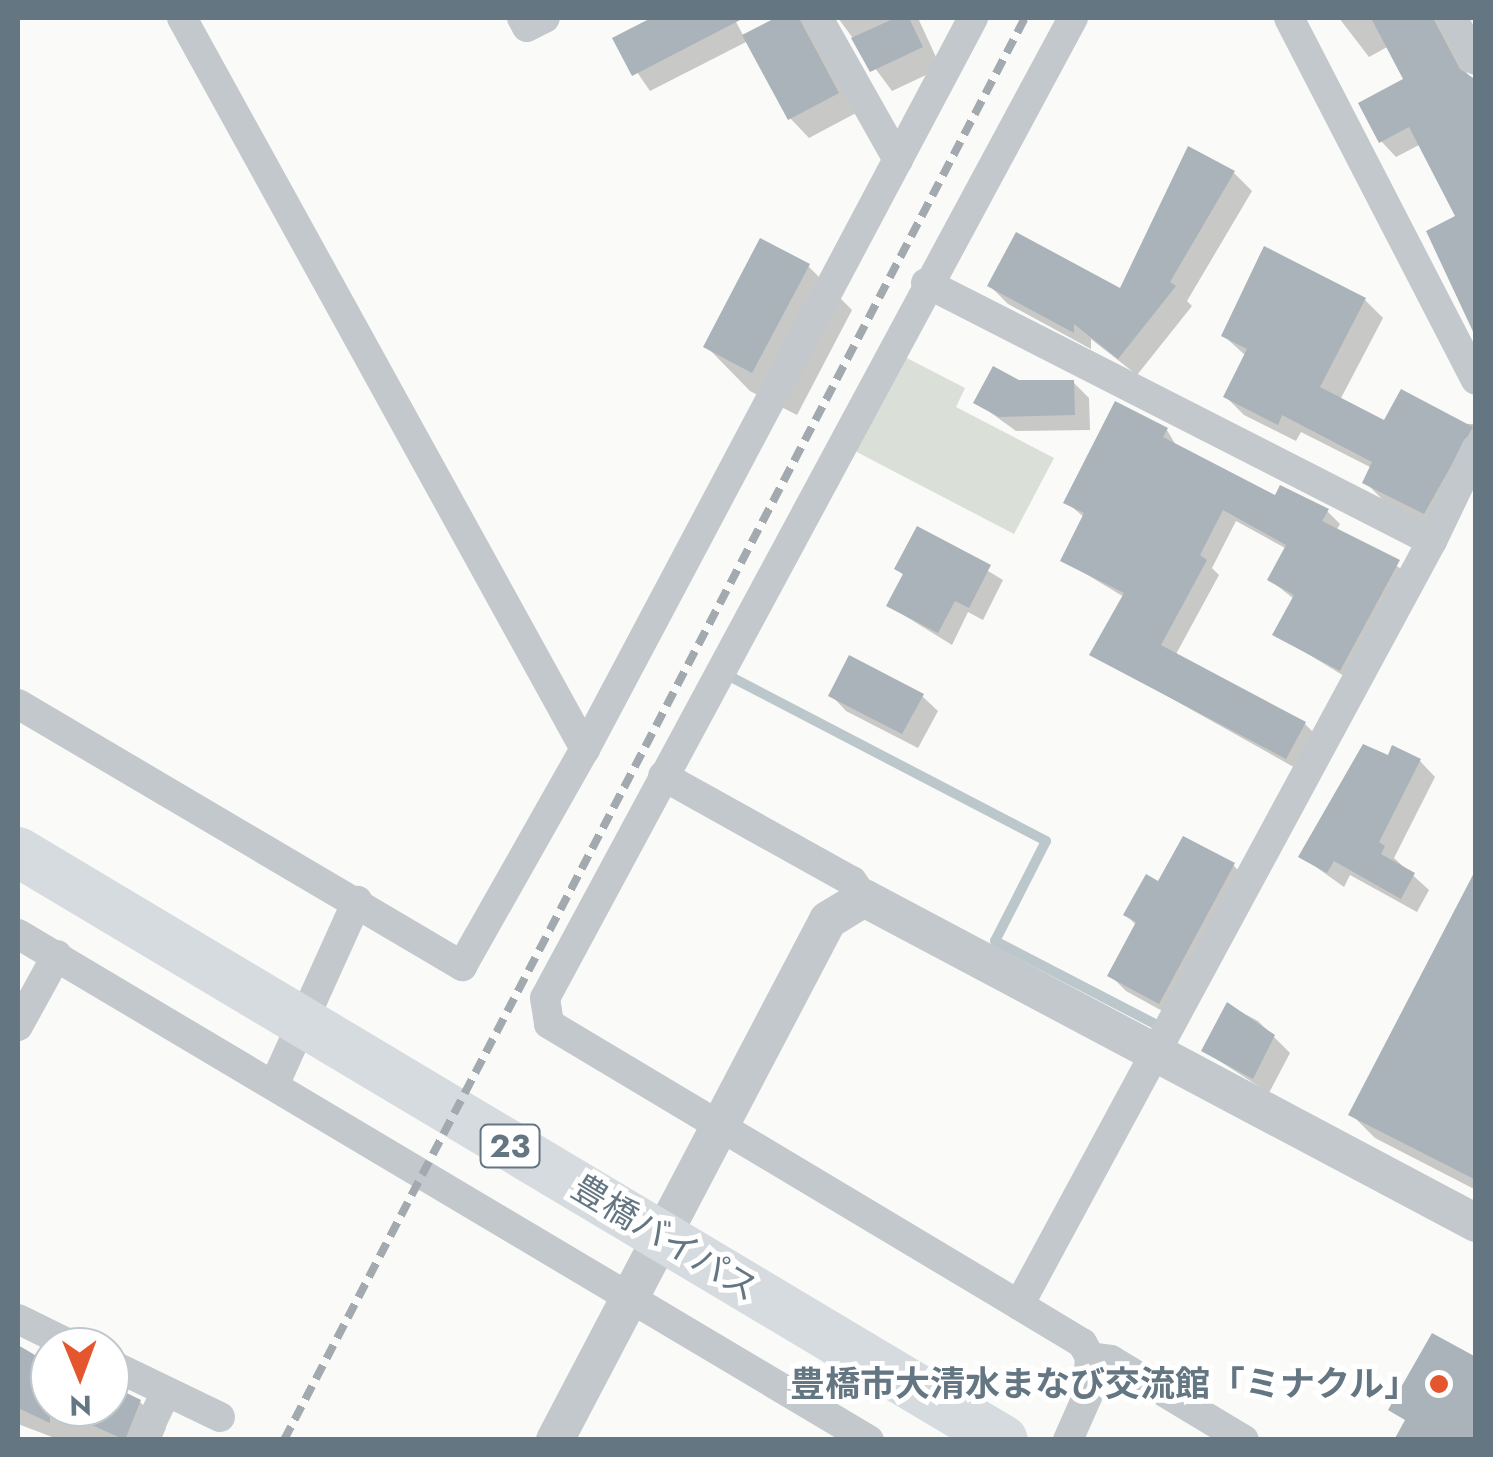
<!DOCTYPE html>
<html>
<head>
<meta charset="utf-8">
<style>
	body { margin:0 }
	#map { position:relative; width:1493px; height:1457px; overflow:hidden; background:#fafaf8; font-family:Jost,"Noto Sans JP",sans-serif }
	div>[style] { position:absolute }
	.green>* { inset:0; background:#dadfd7 }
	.shadow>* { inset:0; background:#0003 }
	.stream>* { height:10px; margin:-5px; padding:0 5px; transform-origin:5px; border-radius:5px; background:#bbc7cb }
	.building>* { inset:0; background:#aab3b9 }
	.minor>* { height:30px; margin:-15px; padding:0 15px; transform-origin:15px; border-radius:15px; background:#c3c8cc }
	.tertiary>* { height:38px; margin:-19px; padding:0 19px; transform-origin:19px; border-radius:19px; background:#c3c8cc }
	.trunk>* { height:50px; margin:-25px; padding:0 25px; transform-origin:25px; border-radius:25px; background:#d6dbdf }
	.rail>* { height:8px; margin-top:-4px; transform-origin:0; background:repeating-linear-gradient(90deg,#a2aab0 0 15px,transparent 0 23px) }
	.dots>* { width:28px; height:28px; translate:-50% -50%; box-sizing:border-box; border:5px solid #fff; border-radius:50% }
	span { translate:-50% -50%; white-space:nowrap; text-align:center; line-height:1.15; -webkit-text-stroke:10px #fff; paint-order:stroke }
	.shield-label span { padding:2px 8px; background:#fff; border:2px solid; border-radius:8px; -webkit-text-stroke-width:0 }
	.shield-label { font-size:32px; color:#657683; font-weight:700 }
	.street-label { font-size:35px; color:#657683 }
	.poi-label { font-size:35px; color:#657683; font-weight:700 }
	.right { translate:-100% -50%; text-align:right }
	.frame { position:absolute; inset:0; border:20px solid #657683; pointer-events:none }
	.north { position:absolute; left:30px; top:1327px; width:100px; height:100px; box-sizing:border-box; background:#fff; border:2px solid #c1c8cd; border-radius:50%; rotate:179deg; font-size:28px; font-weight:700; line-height:40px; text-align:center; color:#657683 }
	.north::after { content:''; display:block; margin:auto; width:35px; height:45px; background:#e4572e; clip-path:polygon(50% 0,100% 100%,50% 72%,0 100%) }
</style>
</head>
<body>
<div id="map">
	<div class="green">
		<div style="clip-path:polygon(901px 355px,965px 388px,956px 407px,1054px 458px,1014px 534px,851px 449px)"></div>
	</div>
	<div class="shadow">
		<div style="clip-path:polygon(656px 18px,734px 18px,744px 37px,780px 18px,918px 18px,941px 68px,892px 91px,838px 18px,821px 27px,856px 113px,809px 138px,790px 118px,748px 41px,650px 91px,615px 40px)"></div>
		<div style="clip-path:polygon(1339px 18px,1437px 18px,1476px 89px,1458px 217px,1421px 144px,1396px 157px,1381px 141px,1406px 80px,1389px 46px,1369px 57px)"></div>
		<div style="clip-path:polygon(1234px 173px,1252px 191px,1187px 301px,1192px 306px,1137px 375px,1091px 339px,1091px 349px,1008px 304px,990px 286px,1121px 292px)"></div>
		<div style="clip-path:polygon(808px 266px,852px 310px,797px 415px,750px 391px,706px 346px)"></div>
		<div style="clip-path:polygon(1365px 300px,1383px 318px,1340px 400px,1385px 423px,1476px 424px,1476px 472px,1443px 531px,1383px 500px,1365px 482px,1372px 468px,1301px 432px,1296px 441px,1244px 415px,1226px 397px,1246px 356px,1224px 336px)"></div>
		<div style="clip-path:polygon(1073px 382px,1089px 398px,1090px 430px,1016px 431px,976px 402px,1018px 383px)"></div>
		<div style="clip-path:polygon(1167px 430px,1177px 447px,1276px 498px,1327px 511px,1340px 524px,1336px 531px,1412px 575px,1354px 682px,1275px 634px,1294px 599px,1270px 580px,1287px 549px,1236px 521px,1212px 568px,1219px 575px,1175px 656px,1305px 724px,1318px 737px,1299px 770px,1092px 654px,1124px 597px,1063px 560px,1085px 518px,1066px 502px)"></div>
		<div style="clip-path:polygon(918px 529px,1003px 580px,983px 620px,968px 612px,952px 645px,889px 606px,905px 576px,897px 569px)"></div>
		<div style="clip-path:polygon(831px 695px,922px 696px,938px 711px,918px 748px,846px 711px)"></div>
		<div style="clip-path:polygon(1389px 759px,1420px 761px,1435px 777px,1394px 858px,1429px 890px,1417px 912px,1350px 875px,1344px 887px,1302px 857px)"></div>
		<div style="clip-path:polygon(1233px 865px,1249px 881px,1175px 1018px,1126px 991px,1110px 975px,1137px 926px,1126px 915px,1159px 884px)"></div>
		<div style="clip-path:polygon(1476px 899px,1476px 1190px,1375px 1138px,1351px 1114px)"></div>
		<div style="clip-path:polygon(1228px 1005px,1258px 1021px,1290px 1053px,1269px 1093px,1204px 1051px)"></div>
		<div style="clip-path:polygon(18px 1348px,50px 1362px,50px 1407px,110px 1407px,110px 1389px,140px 1402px,166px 1428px,161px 1440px,60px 1440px,18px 1424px)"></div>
	</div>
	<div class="stream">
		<div style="left:731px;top:677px;width:355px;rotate:27.5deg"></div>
		<div style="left:1046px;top:841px;width:112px;rotate:117deg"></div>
		<div style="left:995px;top:941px;width:189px;rotate:27.4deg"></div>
	</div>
	<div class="building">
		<div style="clip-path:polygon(651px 18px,744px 18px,632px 76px,612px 38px)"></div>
		<div style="clip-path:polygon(775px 18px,799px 18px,839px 93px,788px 120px,742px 35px)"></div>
		<div style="clip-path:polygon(895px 18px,909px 18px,923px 47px,870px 72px,851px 38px)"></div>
		<div style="clip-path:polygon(1371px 18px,1433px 18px,1460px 69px,1476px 80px,1476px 338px,1426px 231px,1455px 216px,1409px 127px,1379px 143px,1358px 103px,1403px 79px)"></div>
		<div style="clip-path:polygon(1188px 146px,1235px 171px,1170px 282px,1176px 286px,1118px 359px,1074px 324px,1074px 333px,987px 286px,1016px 232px,1120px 288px)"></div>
		<div style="clip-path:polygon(760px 238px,810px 264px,752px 373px,703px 347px)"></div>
		<div style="clip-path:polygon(1264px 246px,1366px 298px,1320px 387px,1384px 420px,1401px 389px,1473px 427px,1424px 514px,1362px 483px,1372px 462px,1282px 415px,1278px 425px,1223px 397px,1247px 349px,1221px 336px)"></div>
		<div style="clip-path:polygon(993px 366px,1019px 380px,1074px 380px,1075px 415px,999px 417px,973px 403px)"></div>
		<div style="clip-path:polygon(1115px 401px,1168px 428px,1163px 437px,1275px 495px,1280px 485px,1329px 509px,1322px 521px,1400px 560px,1340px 671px,1272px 635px,1294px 595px,1267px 580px,1286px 545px,1223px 510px,1200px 555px,1207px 560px,1161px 645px,1306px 722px,1286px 759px,1089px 655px,1124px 593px,1060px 561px,1084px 513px,1063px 503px)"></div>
		<div style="clip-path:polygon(917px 526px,991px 565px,969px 608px,955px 601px,938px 633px,886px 606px,903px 574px,894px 569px)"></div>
		<div style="clip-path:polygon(849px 655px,924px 694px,902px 734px,828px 696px)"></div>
		<div style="clip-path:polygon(1363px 744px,1388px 755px,1392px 745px,1421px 759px,1379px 842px,1385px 846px,1381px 854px,1415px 873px,1401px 899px,1334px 861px,1327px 873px,1298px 857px)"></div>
		<div style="clip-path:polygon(1183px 836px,1235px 863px,1159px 1004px,1107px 976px,1136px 922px,1123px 915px,1146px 874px,1158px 881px)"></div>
		<div style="clip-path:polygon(1476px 869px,1476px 1180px,1348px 1115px)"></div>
		<div style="clip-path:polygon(1227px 1002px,1275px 1035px,1253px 1079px,1201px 1051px)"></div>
		<div style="clip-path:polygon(1432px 1333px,1476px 1357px,1476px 1440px,1394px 1440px,1405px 1420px,1388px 1410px)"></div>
		<div style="clip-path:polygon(18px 1345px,50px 1364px,50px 1423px,18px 1408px)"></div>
		<div style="clip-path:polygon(110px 1385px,141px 1400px,125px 1440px,52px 1407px,110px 1407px)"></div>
	</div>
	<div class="minor">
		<div style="left:182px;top:18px;width:835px;rotate:61.13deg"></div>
		<div style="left:522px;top:18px;width:10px;rotate:61deg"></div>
		<div style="left:527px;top:27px;width:20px;rotate:-27deg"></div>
		<div style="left:818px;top:18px;width:163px;rotate:60.6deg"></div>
		<div style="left:1073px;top:18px;width:1113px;rotate:118.31deg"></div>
		<div style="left:545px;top:998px;width:26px;rotate:81deg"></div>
		<div style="left:549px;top:1024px;width:548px;rotate:30.87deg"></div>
		<div style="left:1019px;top:1305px;width:74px;rotate:31.1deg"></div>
		<div style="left:1082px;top:1343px;width:16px;rotate:60deg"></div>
		<div style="left:1090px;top:1357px;width:21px;rotate:8deg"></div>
		<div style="left:1111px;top:1360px;width:155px;rotate:31deg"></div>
		<div style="left:1289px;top:18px;width:407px;rotate:62.7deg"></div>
		<div style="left:1452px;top:18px;width:48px;rotate:60.3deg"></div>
		<div style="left:926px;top:283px;width:568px;rotate:27.02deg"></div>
		<div style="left:18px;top:704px;width:516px;rotate:30.54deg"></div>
		<div style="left:462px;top:966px;width:249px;rotate:-60.5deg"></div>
		<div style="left:585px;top:749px;width:828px;rotate:-62.04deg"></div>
		<div style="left:663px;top:776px;width:216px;rotate:29.1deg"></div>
		<div style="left:852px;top:881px;width:21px;rotate:55deg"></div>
		<div style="left:18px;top:934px;width:990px;rotate:30.74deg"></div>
		<div style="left:18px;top:1026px;width:81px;rotate:-61.2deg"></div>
		<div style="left:275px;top:1083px;width:200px;rotate:-65.7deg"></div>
		<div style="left:1019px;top:1305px;width:868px;rotate:-61.61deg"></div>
		<div style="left:1432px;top:541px;width:102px;rotate:-64.4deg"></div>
		<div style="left:18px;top:1319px;width:64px;rotate:26.2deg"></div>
		<div style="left:110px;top:1364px;width:122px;rotate:25.7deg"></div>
		<div style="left:143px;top:1440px;width:53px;rotate:-64.4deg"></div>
		<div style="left:1068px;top:1440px;width:47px;rotate:-66.2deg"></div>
		<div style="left:1087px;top:1397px;width:40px;rotate:-85.7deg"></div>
	</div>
	<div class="tertiary">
		<div style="left:555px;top:1440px;width:587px;rotate:-62.3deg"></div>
		<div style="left:828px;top:920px;width:42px;rotate:-31.4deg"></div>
		<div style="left:864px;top:898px;width:693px;rotate:27.97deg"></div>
	</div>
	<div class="trunk">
		<div style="left:18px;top:852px;width:1147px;rotate:30.84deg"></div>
	</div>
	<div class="rail">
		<div style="left:284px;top:1440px;width:1603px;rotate:-62.48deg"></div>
	</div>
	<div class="dots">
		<div style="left:1439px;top:1384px;background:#e4572e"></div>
	</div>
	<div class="shield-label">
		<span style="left:510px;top:1146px">23</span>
	</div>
	<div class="street-label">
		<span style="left:665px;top:1238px;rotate:31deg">豊橋バイパス</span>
	</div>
	<div class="poi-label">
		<span class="right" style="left:1419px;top:1384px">豊橋市大清水まなび交流館「ミナクル」</span>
	</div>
	<div class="frame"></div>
	<div class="north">N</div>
</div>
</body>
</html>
